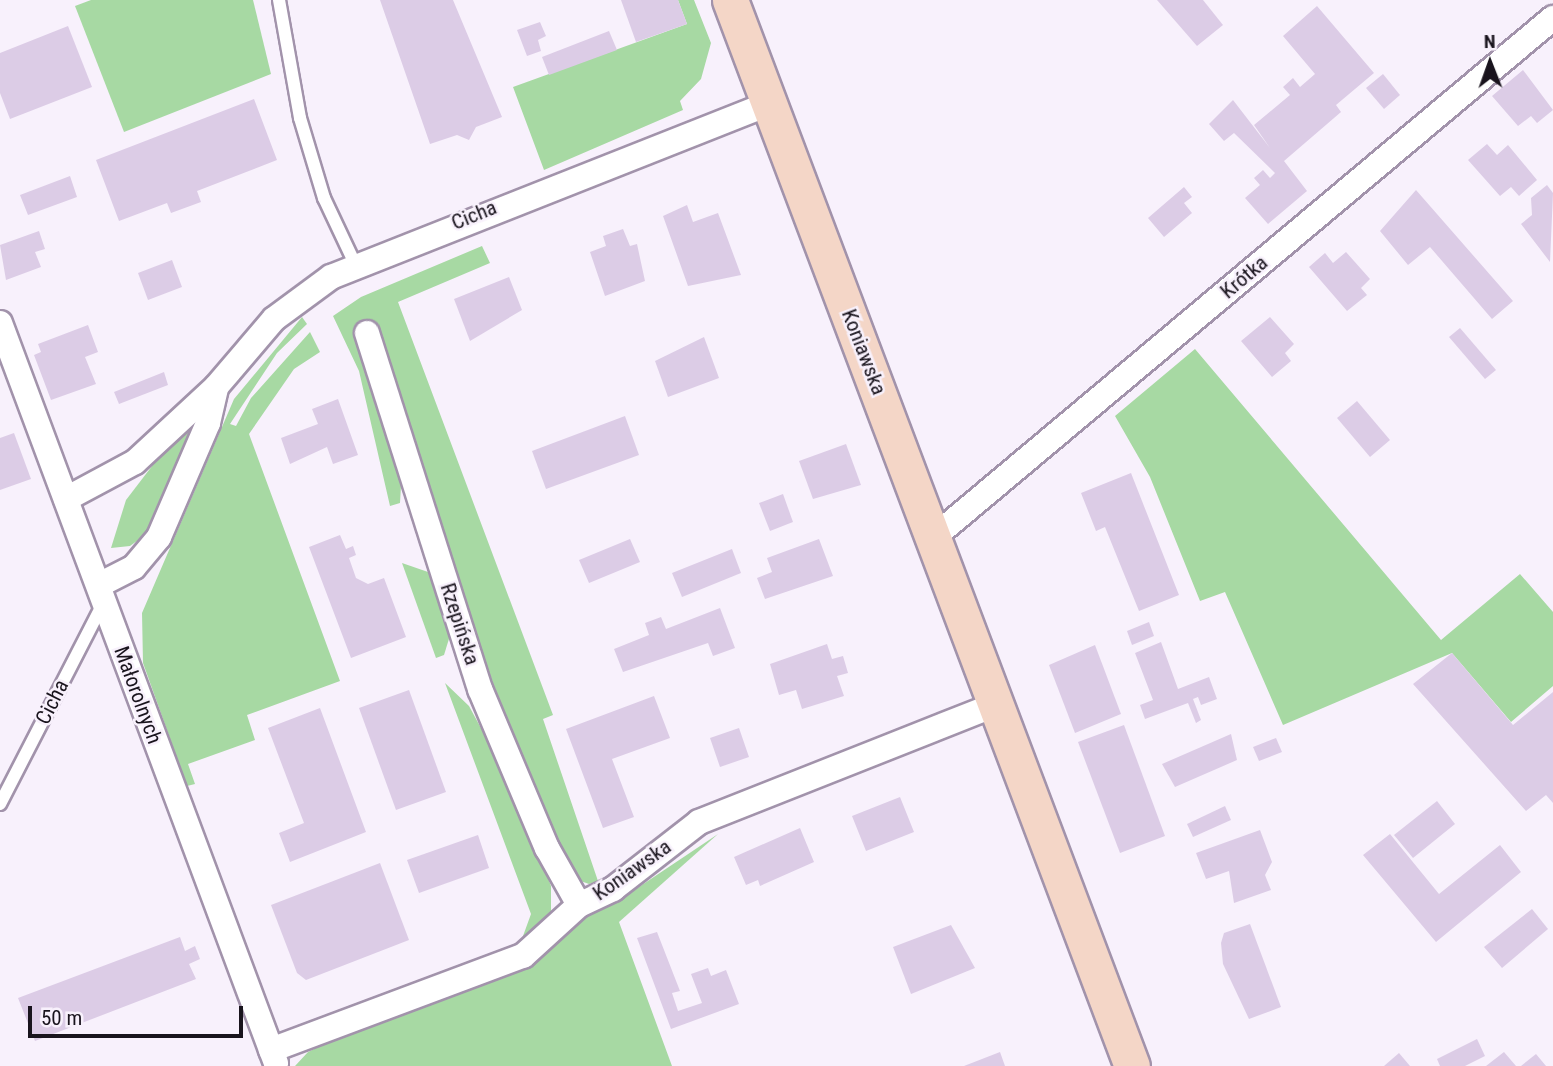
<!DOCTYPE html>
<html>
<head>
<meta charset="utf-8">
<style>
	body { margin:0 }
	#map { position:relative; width:1553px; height:1066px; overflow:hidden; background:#f8f1fc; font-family:"Roboto Condensed",sans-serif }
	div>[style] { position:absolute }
	.green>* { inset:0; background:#a7d9a3 }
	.building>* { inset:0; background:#dccce6 }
	.roads { filter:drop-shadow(2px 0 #a293ab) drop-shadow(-2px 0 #a293ab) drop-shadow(0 2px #a293ab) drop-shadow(0 -2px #a293ab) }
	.lane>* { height:12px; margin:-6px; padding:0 6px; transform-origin:6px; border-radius:6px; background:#fff }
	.street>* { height:24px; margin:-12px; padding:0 12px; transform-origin:12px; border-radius:12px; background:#fff }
	.secondary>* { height:35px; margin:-17.5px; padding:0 17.5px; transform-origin:17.5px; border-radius:17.5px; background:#f4d6c7 }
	span { translate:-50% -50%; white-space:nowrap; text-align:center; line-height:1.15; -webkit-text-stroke:5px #f8f1fc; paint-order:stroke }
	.street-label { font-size:21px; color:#19141d }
	.north { position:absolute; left:1455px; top:28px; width:70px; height:70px; -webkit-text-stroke:5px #f8f1fc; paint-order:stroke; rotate:359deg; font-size:19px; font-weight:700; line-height:28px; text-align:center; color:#19141d }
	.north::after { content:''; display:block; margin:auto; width:24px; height:32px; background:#19141d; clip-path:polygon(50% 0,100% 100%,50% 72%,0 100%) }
	.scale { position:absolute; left:28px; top:1006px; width:215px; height:32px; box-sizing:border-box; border:4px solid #19141d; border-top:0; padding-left:9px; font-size:21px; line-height:24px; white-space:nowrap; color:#19141d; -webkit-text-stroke:5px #f8f1fc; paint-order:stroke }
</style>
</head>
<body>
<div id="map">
	<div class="green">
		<div style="clip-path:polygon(91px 0,253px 0,271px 74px,124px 132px,75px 6px)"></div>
		<div style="clip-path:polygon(678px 0,694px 0,711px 43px,701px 79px,680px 101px,683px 110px,544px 170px,513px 87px,687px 24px)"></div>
		<div style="clip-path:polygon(482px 246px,490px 263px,398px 302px,553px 715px,543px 719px,598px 881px,589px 884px,575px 879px,550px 837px,362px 328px,401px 486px,400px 503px,390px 506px,359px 371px,333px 316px,361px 297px)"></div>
		<div style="clip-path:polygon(302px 317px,307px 324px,277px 353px,230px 424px,236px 426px,251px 398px,310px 332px,320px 352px,294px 369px,249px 434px,340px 681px,247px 715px,255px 740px,188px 764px,195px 784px,187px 786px,143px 663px,142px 613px,234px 399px)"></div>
		<div style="clip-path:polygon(1195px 349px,1441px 640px,1520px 574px,1553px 612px,1553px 686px,1511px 722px,1452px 653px,1283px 725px,1225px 592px,1200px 601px,1150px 477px,1115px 416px)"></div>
		<div style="clip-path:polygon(197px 421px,148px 533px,130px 546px,111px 548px,126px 500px,172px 440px)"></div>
		<div style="clip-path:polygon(402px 563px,428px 572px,452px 629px,444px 655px,436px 658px)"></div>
		<div style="clip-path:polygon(445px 683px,469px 706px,514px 789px,551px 886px,551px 916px,519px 947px,531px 914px)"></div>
		<div style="clip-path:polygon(718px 834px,619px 922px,672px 1066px,295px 1066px,308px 1052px,618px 901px)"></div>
	</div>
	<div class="building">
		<div style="clip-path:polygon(380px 0,453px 0,502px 117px,476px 127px,469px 140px,457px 135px,430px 144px)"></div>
		<div style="clip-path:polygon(621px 0,678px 0,687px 24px,636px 42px)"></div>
		<div style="clip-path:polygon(1157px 0,1203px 0,1223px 25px,1197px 46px)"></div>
		<div style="clip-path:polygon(1317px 6px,1374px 73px,1336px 105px,1341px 112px,1284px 161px,1307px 191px,1268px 224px,1245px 198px,1260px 185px,1254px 178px,1263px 170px,1270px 178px,1275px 173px,1234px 133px,1224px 141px,1209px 124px,1233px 100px,1270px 148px,1254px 125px,1290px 95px,1283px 87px,1293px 78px,1300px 87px,1315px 74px,1283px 36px)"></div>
		<div style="clip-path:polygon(540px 22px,546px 36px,538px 40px,541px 51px,527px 56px,517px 30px)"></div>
		<div style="clip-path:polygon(68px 26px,92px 87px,10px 119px,0 93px,0 53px)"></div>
		<div style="clip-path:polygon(609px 31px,617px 50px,549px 75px,542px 57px)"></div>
		<div style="clip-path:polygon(1523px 70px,1553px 110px,1537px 123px,1531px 116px,1518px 126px,1492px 96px)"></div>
		<div style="clip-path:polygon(1383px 74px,1400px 95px,1384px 109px,1366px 88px)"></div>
		<div style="clip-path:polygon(254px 99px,277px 160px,197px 191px,201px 202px,171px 213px,167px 203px,119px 221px,96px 160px)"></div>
		<div style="clip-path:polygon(1487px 144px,1497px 155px,1508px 145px,1537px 180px,1519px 196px,1511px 187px,1500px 196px,1468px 160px)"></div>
		<div style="clip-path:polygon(70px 176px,77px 197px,28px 215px,20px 195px)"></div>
		<div style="clip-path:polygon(1547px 185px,1553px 193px,1550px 262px,1521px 224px,1532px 215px,1531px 198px)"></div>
		<div style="clip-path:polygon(1184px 187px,1192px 197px,1184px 203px,1192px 213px,1164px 237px,1148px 218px)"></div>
		<div style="clip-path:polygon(1416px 190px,1513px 301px,1492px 319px,1430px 247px,1408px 265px,1380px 231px)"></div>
		<div style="clip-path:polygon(687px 205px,693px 222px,718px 213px,741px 275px,688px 286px,663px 216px)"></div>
		<div style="clip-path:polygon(623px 229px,630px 246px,637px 244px,645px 281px,605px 296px,590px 252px,606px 246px,603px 236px)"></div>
		<div style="clip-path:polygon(39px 231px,45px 249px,35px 252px,41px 267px,6px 280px,0 245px)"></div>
		<div style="clip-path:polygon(1346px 252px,1370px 279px,1361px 288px,1367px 295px,1347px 311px,1309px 267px,1325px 253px,1333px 263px)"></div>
		<div style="clip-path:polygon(172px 260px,182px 287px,148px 300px,138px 273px)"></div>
		<div style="clip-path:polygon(509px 277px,522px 310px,470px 341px,454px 299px)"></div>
		<div style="clip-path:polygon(1270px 317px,1294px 344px,1285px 353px,1291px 361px,1272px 377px,1241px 341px)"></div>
		<div style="clip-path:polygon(88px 325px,98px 352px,85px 357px,96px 384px,51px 400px,34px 355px,41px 352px,38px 344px)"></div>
		<div style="clip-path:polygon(1460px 328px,1496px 370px,1485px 379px,1449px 337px)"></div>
		<div style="clip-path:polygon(704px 337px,719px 378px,668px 397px,655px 361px)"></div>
		<div style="clip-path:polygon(164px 372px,168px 385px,119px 404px,114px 392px)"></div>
		<div style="clip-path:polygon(338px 399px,358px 455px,333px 464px,327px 447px,290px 464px,281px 438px,318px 424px,312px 409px)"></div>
		<div style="clip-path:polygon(1357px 401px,1390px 440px,1370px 457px,1337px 418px)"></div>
		<div style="clip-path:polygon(625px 416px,639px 455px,546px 489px,532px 451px)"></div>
		<div style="clip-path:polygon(14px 433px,31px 479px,0 490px,0 438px)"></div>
		<div style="clip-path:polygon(846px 444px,861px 485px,813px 499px,799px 461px)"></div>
		<div style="clip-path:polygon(1131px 473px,1179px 595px,1139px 611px,1105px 527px,1096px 531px,1081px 493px)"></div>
		<div style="clip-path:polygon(783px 494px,793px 522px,770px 531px,759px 503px)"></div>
		<div style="clip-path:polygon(340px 535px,346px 549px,353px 546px,356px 555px,349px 558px,356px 578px,368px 584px,384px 578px,406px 637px,351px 658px,309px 547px)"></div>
		<div style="clip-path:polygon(630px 539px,640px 562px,589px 583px,579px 560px)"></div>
		<div style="clip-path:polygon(819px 539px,833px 576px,765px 599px,757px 578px,772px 572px,767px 558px)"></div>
		<div style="clip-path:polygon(732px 549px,741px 573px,682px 597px,672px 573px)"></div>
		<div style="clip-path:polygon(720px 608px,735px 648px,713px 656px,708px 643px,623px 672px,614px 649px,649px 635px,645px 623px,661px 617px,666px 629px)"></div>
		<div style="clip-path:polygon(1149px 622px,1154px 636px,1132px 645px,1127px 631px)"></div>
		<div style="clip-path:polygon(1161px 642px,1178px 689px,1209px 677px,1217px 699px,1201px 705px,1198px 697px,1193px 699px,1201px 720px,1196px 723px,1188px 703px,1145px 719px,1140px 705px,1153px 700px,1135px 653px)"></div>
		<div style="clip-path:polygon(827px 644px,832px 659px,843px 656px,848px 673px,837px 676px,844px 696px,802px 709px,796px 690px,779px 695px,770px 664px)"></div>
		<div style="clip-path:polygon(1095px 645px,1121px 714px,1075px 733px,1049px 665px)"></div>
		<div style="clip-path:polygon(1452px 653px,1513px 725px,1553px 692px,1553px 803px,1546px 795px,1526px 811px,1413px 684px)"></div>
		<div style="clip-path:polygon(409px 690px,446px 792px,396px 810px,359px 708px)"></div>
		<div style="clip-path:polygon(654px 696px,670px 738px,612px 759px,634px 817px,603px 828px,566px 729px)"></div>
		<div style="clip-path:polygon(320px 708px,366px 832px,290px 862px,279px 833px,304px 823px,268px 728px)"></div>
		<div style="clip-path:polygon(1124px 725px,1165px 836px,1120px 853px,1078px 742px)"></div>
		<div style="clip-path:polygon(739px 728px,749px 757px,720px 767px,710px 738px)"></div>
		<div style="clip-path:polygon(1231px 734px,1237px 760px,1175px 787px,1162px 764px)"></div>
		<div style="clip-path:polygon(1276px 738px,1282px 752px,1259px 761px,1253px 747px)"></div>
		<div style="clip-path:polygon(900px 797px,914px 832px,866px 851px,852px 816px)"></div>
		<div style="clip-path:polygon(1437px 801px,1455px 824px,1413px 858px,1394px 835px)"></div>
		<div style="clip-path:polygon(1225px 806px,1231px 820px,1193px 837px,1187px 824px)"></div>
		<div style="clip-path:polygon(800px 828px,814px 862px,760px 886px,758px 880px,746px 885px,734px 857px)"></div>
		<div style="clip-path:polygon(1260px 830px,1272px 862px,1265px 875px,1271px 890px,1234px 903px,1229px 871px,1206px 879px,1196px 853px)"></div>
		<div style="clip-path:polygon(1390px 834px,1439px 894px,1500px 845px,1521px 872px,1436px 942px,1363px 855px)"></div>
		<div style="clip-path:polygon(478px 835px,489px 868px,419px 893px,407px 860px)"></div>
		<div style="clip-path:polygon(380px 863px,409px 940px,306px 980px,297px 973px,271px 905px)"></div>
		<div style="clip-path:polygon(1532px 909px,1548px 929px,1502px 968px,1484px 947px)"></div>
		<div style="clip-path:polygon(1250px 924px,1281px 1007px,1249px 1019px,1223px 964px,1221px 943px,1224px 933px)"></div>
		<div style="clip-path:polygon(951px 925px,975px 968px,911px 994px,893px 947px)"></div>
		<div style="clip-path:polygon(657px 932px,680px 991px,672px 993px,678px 1011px,702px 1003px,691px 974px,708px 968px,711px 976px,726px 970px,739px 1004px,671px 1029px,637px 938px)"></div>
		<div style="clip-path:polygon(180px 937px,185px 951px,195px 946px,200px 959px,189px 964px,196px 979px,35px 1041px,18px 998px)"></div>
		<div style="clip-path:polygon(1477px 1039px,1485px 1056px,1465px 1066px,1440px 1066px,1437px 1059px)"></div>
		<div style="clip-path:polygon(1000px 1052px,1005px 1066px,964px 1066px)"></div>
		<div style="clip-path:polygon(1504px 1052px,1516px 1066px,1486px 1066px)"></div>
		<div style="clip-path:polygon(1399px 1053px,1410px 1066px,1384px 1066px)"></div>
		<div style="clip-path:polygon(1536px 1054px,1546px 1066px,1521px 1066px)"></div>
	</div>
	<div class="roads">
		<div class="lane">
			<div style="left:279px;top:0;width:120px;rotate:79.9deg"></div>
			<div style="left:300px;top:118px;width:84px;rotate:73.3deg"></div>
			<div style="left:324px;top:198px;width:73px;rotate:64.8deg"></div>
			<div style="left:0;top:804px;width:225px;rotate:-62.8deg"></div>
		</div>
		<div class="street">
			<div style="left:0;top:323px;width:790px;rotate:69.55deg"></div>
			<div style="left:367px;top:333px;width:374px;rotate:72.4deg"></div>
			<div style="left:480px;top:689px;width:173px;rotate:67.2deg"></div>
			<div style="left:547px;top:848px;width:65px;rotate:60.7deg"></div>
			<div style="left:66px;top:499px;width:78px;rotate:-28.2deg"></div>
			<div style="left:135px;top:462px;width:110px;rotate:-42.8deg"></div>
			<div style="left:216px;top:387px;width:89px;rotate:-49.5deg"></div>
			<div style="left:274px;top:319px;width:71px;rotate:-36.4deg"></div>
			<div style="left:331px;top:277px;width:472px;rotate:-21.6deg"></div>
			<div style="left:934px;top:537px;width:808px;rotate:-39.98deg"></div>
			<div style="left:99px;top:585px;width:39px;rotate:-27deg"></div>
			<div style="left:134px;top:567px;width:39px;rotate:-50deg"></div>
			<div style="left:159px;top:537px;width:124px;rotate:-66.7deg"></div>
			<div style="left:208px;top:423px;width:37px;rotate:-77deg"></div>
			<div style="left:271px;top:1050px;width:269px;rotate:-20.5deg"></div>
			<div style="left:523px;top:956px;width:76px;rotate:-42.3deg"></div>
			<div style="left:579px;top:905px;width:38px;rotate:-25deg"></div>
			<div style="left:613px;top:889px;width:109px;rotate:-37.9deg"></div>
			<div style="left:699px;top:822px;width:317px;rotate:-21.6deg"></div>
		</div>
		<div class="secondary">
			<div style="left:730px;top:0;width:1139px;rotate:69.34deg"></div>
		</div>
	</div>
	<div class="street-label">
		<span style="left:474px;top:215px;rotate:-22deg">Cicha</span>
		<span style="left:1244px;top:277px;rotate:-40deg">Krótka</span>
		<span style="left:864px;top:352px;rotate:69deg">Koniawska</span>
		<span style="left:460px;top:624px;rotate:72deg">Rzepińska</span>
		<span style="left:138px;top:695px;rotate:70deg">Małorolnych</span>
		<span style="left:52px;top:702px;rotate:-63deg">Cicha</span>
		<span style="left:632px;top:870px;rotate:-35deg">Koniawska</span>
	</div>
	<div class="north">N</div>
	<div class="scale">50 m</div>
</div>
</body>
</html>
